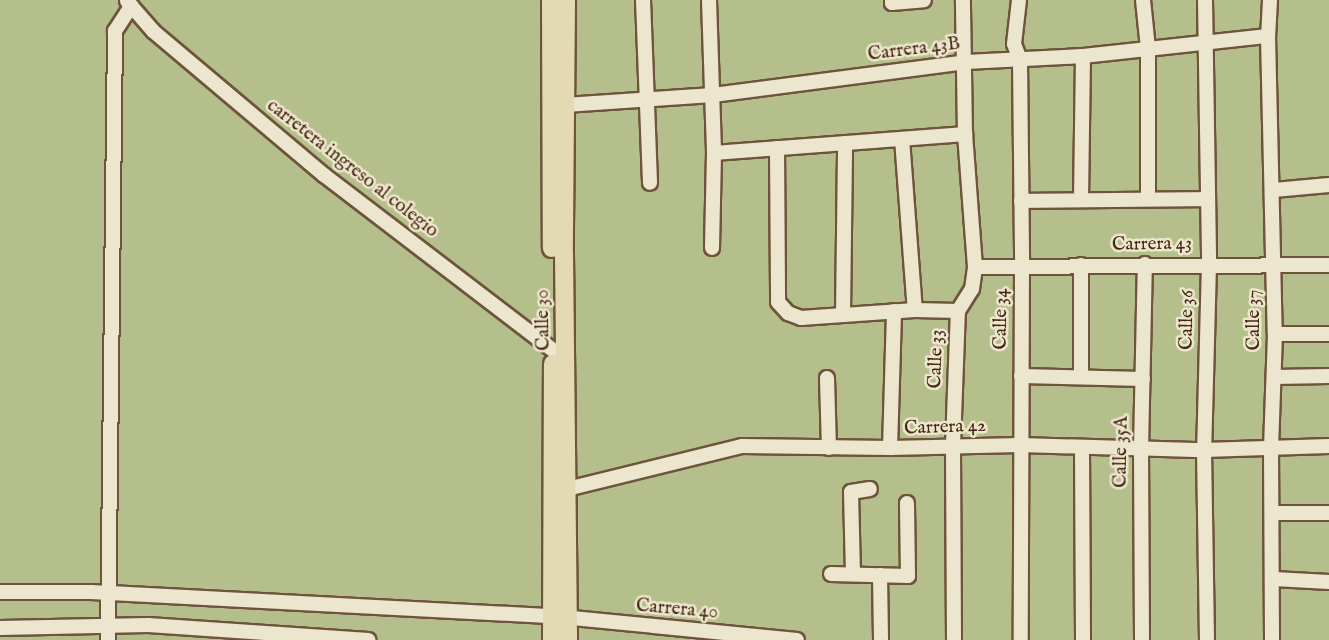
<!DOCTYPE html>
<html>
<head>
<meta charset="utf-8">
<style>
	body { margin:0 }
	#map { position:relative; width:1329px; height:640px; overflow:hidden; background:#e3d9b3; font-family:"IM FELL English",serif }
	div>[style] { position:absolute }
	.green>* { inset:0; background:#b5bf8b }
	.roads { filter:drop-shadow(2px 0 #6e543b) drop-shadow(-2px 0 #6e543b) drop-shadow(0 2px #6e543b) drop-shadow(0 -2px #6e543b) }
	.minor>* { height:14px; margin:-7px; padding:0 7px; transform-origin:7px; border-radius:7px; background:#ede6ce }
	.major>* { height:18px; margin:-9px; padding:0 9px; transform-origin:9px; border-radius:9px; background:#e3d9b3 }
	span { translate:-50% -50%; white-space:nowrap; text-align:center; line-height:1.15; -webkit-text-stroke:5px #ede6ce; paint-order:stroke }
	.street-label { font-size:19px; color:#472813 }
</style>
</head>
<body>
<div id="map">
	<div class="green">
		<div style="clip-path:polygon(0 0,1329px 0,1329px 640px,0 640px)"></div>
	</div>
	<div class="roads">
		<div class="minor">
			<div style="left:643px;top:0;width:183px;rotate:87.8deg"></div>
			<div style="left:709px;top:0;width:153px;rotate:88.1deg"></div>
			<div style="left:714px;top:153px;width:95px;rotate:91.2deg"></div>
			<div style="left:892px;top:0;width:3px;rotate:90deg"></div>
			<div style="left:892px;top:3px;width:32px;rotate:-5deg"></div>
			<div style="left:1019px;top:0;width:44px;rotate:96.5deg"></div>
			<div style="left:1014px;top:44px;width:17px;rotate:69deg"></div>
			<div style="left:1020px;top:60px;width:204px;rotate:89.4deg"></div>
			<div style="left:1022px;top:264px;width:376px;rotate:90.2deg"></div>
			<div style="left:1143px;top:0;width:48px;rotate:84.1deg"></div>
			<div style="left:1148px;top:48px;width:151px;rotate:90deg"></div>
			<div style="left:1205px;top:0;width:264px;rotate:89.1deg"></div>
			<div style="left:1209px;top:264px;width:186px;rotate:91.5deg"></div>
			<div style="left:1204px;top:450px;width:190px;rotate:89.1deg"></div>
			<div style="left:1270px;top:0;width:36px;rotate:93deg"></div>
			<div style="left:1268px;top:36px;width:298px;rotate:88.7deg"></div>
			<div style="left:1275px;top:334px;width:114px;rotate:92deg"></div>
			<div style="left:1271px;top:448px;width:192px;rotate:89.7deg"></div>
			<div style="left:127px;top:1px;width:40px;rotate:49deg"></div>
			<div style="left:153px;top:31px;width:224px;rotate:40.1deg"></div>
			<div style="left:324px;top:175px;width:290px;rotate:37.4deg"></div>
			<div style="left:554px;top:351px;width:11px;rotate:-5deg"></div>
			<div style="left:565px;top:105px;width:148px;rotate:-3.9deg"></div>
			<div style="left:713px;top:95px;width:255px;rotate:-7.4deg"></div>
			<div style="left:966px;top:62px;width:117px;rotate:-2.9deg"></div>
			<div style="left:1083px;top:56px;width:186px;rotate:-6.2deg"></div>
			<div style="left:902px;top:139px;width:171px;rotate:85.7deg"></div>
			<div style="left:777px;top:148px;width:154px;rotate:89.6deg"></div>
			<div style="left:778px;top:302px;width:15px;rotate:48deg"></div>
			<div style="left:788px;top:313px;width:14px;rotate:21deg"></div>
			<div style="left:801px;top:318px;width:114px;rotate:-4deg"></div>
			<div style="left:915px;top:310px;width:43px;rotate:1.3deg"></div>
			<div style="left:714px;top:153px;width:252px;rotate:-4.3deg"></div>
			<div style="left:1274px;top:190px;width:55px;rotate:-5.2deg"></div>
			<div style="left:1081px;top:200px;width:144px;rotate:-89.2deg"></div>
			<div style="left:1021px;top:201px;width:187px;rotate:-0.6deg"></div>
			<div style="left:1081px;top:265px;width:112px;rotate:90deg"></div>
			<div style="left:975px;top:267px;width:354px;rotate:-0.3deg"></div>
			<div style="left:843px;top:315px;width:172px;rotate:-89.3deg"></div>
			<div style="left:1275px;top:334px;width:54px"></div>
			<div style="left:1021px;top:376px;width:122px;rotate:1.4deg"></div>
			<div style="left:1274px;top:377px;width:55px;rotate:-1deg"></div>
			<div style="left:827px;top:378px;width:70px;rotate:88.4deg"></div>
			<div style="left:1082px;top:447px;width:193px;rotate:89.7deg"></div>
			<div style="left:890px;top:448px;width:137px;rotate:-88.3deg"></div>
			<div style="left:567px;top:489px;width:180px;rotate:-13.8deg"></div>
			<div style="left:742px;top:446px;width:148px;rotate:0.8deg"></div>
			<div style="left:890px;top:448px;width:130px;rotate:-1.3deg"></div>
			<div style="left:1020px;top:445px;width:184px;rotate:1.6deg"></div>
			<div style="left:1204px;top:450px;width:125px;rotate:-1.8deg"></div>
			<div style="left:1272px;top:513px;width:57px"></div>
			<div style="left:831px;top:574px;width:77px;rotate:1.5deg"></div>
			<div style="left:908px;top:576px;width:73px;rotate:-90.8deg"></div>
			<div style="left:853px;top:574px;width:82px;rotate:-91.4deg"></div>
			<div style="left:851px;top:492px;width:19px;rotate:-9deg"></div>
			<div style="left:880px;top:575px;width:65px;rotate:89.1deg"></div>
			<div style="left:1274px;top:579px;width:55px;rotate:3.1deg"></div>
			<div style="left:0;top:592px;width:91px"></div>
			<div style="left:91px;top:592px;width:462px;rotate:3deg"></div>
			<div style="left:552px;top:616px;width:246px;rotate:5.6deg"></div>
			<div style="left:0;top:628px;width:148px;rotate:-1.2deg"></div>
			<div style="left:148px;top:625px;width:221px;rotate:3.9deg"></div>
			<div style="left:108px;top:640px;width:609px;rotate:-89.34deg"></div>
			<div style="left:115px;top:31px;width:30px;rotate:-57deg"></div>
			<div style="left:954px;top:640px;width:195px;rotate:-90.3deg"></div>
			<div style="left:953px;top:445px;width:134px;rotate:-87.9deg"></div>
			<div style="left:958px;top:311px;width:26px;rotate:-58deg"></div>
			<div style="left:972px;top:289px;width:22px;rotate:-82deg"></div>
			<div style="left:975px;top:267px;width:133px;rotate:-94.3deg"></div>
			<div style="left:965px;top:134px;width:134px;rotate:-90.9deg"></div>
			<div style="left:1142px;top:640px;width:191px;rotate:-90.3deg"></div>
			<div style="left:1141px;top:449px;width:185px;rotate:-88.8deg"></div>
		</div>
		<div class="major">
			<div style="left:551px;top:0;width:248px;rotate:89.8deg"></div>
			<div style="left:566px;top:0;width:254px;rotate:90.5deg"></div>
			<div style="left:564px;top:254px;width:386px;rotate:89.4deg"></div>
			<div style="left:552px;top:640px;width:276px;rotate:-89.8deg"></div>
		</div>
	</div>
	<div class="street-label">
		<span style="left:914px;top:50px;rotate:-7deg">Carrera 43B</span>
		<span style="left:352px;top:169px;rotate:38deg">carretera ingreso al colegio</span>
		<span style="left:1152px;top:245px;rotate:-1deg">Carrera 43</span>
		<span style="left:1002px;top:319px;rotate:-89deg">Calle 34</span>
		<span style="left:544px;top:320px;rotate:-91deg">Calle 30</span>
		<span style="left:1188px;top:320px;rotate:-89deg">Calle 36</span>
		<span style="left:1255px;top:320px;rotate:-90deg">Calle 37</span>
		<span style="left:937px;top:359px;rotate:-88deg">Calle 33</span>
		<span style="left:945px;top:428px;rotate:-2deg">Carrera 42</span>
		<span style="left:1122px;top:452px;rotate:-89deg">Calle 35A</span>
		<span style="left:677px;top:610px;rotate:5deg">Carrera 40</span>
	</div>
</div>
</body>
</html>
